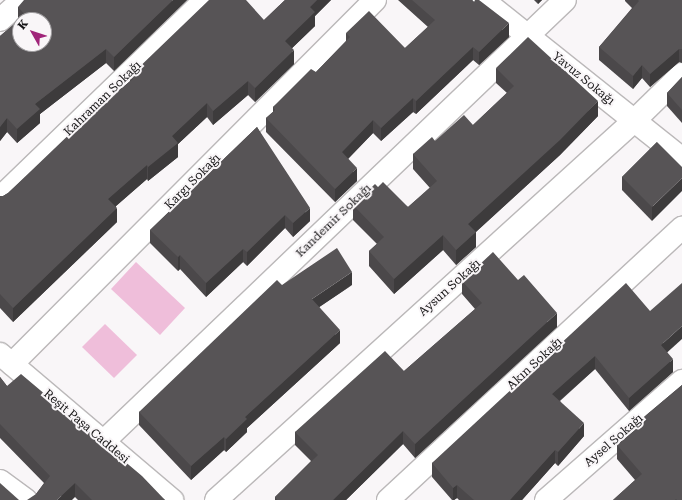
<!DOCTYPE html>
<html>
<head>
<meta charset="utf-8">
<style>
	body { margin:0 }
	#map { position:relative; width:682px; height:500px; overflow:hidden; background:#f9f6f8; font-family:"Roboto Serif",serif }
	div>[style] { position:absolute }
	.green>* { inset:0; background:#efbeda }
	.roads { filter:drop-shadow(1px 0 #bbb8b9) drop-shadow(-1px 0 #bbb8b9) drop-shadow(0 1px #bbb8b9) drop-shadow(0 -1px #bbb8b9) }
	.street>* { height:22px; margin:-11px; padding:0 11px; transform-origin:11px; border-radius:11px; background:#fff }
	.secondary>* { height:22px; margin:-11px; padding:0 11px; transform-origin:11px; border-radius:11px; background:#fff }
	.wall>* { inset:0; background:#4b484a }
	.shaded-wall>* { inset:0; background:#3d3b3c }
	.building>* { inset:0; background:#575456 }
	span { translate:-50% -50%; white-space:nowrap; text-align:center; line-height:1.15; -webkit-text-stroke:4px #f9f6f8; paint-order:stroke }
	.street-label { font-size:12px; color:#161516 }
	.north { position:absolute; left:12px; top:12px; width:40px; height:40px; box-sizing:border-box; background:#f9f6f8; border:1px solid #9e9c9e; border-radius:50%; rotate:309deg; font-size:11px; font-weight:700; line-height:16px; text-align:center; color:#161516 }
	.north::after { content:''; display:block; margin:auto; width:14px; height:18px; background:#a0257a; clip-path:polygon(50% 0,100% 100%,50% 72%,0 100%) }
</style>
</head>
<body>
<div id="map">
	<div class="green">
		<div style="clip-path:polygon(136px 262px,185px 308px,160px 335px,111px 289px)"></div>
		<div style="clip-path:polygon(105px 324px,137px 355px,114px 378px,82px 347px)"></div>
	</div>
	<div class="roads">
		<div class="street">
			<div style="left:483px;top:0;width:255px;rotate:38.6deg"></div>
			<div style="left:0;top:20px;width:30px;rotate:-42deg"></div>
			<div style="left:0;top:198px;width:285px;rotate:-44deg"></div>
			<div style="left:0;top:354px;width:226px;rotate:40.3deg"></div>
			<div style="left:12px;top:364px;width:514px;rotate:-45.08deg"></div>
			<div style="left:103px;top:442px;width:639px;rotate:-43.73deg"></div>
			<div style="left:216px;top:500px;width:566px;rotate:-42.21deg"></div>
			<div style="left:635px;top:120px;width:66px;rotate:-44.4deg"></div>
			<div style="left:388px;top:500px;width:401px;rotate:-42.8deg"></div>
			<div style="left:546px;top:500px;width:181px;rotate:-41.2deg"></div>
		</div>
		<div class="secondary">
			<div style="left:0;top:481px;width:32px;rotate:36deg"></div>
		</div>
	</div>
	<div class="wall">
		<div style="clip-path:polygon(187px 0,114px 71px,106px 63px,40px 114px,40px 123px,17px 143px,7px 132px,0 141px,0 36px,18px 21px,18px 7px)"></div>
		<div style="clip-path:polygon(285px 0,331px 0,315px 16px,315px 26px,292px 48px,294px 64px,255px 102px,248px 95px,213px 125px,207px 117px,178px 144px,178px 157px,148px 181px,147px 179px,116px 206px,117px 222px,13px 322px,0 308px,0 196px,3px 196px,8px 193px,130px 81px,130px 76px,264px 20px)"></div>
		<div style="clip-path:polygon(398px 0,472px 0,509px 37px,479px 65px,473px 60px,416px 114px,413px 112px,381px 141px,373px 133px,348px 159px,357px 181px,335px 202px,266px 132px,266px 118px,273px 112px,273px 107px,316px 72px,346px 41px,346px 33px,405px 48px,428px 27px)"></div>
		<div style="clip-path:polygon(534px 0,542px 0,538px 4px)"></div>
		<div style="clip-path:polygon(625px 0,682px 0,682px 63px,679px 62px,650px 87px,642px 78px,633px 89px,599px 60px,599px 47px,632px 8px,625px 1px)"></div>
		<div style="clip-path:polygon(496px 68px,598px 116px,560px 155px,476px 232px,476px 247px,456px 265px,443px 250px,394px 294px,369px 266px,369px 251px,377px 244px,353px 220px,353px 205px,378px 187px,408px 207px,430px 188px,413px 169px,413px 154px,435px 141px,473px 125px,507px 93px,496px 83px)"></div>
		<div style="clip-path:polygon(682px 77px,682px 123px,667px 106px,667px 93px)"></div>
		<div style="clip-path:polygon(257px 127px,310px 221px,293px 237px,285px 228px,247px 266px,243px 262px,206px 297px,180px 269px,178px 271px,150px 243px,150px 230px)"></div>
		<div style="clip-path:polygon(657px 142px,652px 221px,622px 190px,622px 177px)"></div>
		<div style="clip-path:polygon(462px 281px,557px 327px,415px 458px,403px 444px,346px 500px,275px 500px,275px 497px,311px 461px,295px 445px,295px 432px,404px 371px,475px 309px,462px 294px)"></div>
		<div style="clip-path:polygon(352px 285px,319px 307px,340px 343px,247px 428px,247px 432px,226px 452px,224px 450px,191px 480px,139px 425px,139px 412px)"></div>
		<div style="clip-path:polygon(650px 311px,667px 352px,673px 372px,629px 411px,595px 369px,560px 401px,584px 436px,558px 466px,555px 463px,522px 500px,459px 500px,457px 498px,454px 500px,452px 500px,432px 477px,432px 463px)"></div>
		<div style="clip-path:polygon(0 377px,7px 386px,165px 500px,78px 500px,75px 497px,36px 494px,44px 483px,0 438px)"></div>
		<div style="clip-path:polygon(682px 385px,682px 500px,613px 500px,635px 480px,617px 459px,617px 445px,644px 422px,644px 417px)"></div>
	</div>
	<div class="shaded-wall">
		<div style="clip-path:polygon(173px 0,187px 0,114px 71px,114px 57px)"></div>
		<div style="clip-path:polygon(317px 0,331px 0,315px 16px,315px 26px,285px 55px,285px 41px,310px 7px)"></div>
		<div style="clip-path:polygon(538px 0,542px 0,538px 4px)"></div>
		<div style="clip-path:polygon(509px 23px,509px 37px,479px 65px,479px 52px)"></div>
		<div style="clip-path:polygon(473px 47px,473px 60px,416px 114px,416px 101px)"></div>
		<div style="clip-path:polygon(106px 49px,106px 63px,40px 114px,40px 123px,17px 143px,17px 129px,35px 104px)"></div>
		<div style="clip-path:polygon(679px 49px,679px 62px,650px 87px,650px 74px)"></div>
		<div style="clip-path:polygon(294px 50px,294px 64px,255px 102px,255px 88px)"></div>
		<div style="clip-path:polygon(642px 65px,642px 78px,633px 89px,633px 76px)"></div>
		<div style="clip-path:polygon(248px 81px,248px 95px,213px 125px,213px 111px)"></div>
		<div style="clip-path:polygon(413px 98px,413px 112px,381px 141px,381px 128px)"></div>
		<div style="clip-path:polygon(598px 101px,598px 116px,560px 155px,468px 239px,468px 224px)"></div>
		<div style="clip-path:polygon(207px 103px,207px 117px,178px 144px,178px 157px,148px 181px,148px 167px,172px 136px)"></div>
		<div style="clip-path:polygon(7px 118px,7px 132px,0 141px,0 127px)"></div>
		<div style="clip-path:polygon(373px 120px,373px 133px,342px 165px,342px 152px)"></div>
		<div style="clip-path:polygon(147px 165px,147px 179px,108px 213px,108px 199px)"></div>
		<div style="clip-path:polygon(357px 168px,357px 181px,335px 202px,335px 189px)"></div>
		<div style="clip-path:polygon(682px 178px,682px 191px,652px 221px,652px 207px)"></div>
		<div style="clip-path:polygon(117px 208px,117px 222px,13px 322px,13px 308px)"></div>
		<div style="clip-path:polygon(310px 208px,310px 221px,293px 237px,293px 223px)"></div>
		<div style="clip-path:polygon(285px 215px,285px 228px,247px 266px,247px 252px)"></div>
		<div style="clip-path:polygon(476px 232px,476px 247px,456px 265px,456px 250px)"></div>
		<div style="clip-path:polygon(443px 235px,443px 250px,394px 294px,394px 279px)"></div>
		<div style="clip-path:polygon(243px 249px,243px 262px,206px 297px,206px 283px)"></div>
		<div style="clip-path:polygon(180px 255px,180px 269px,178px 271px,178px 257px)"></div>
		<div style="clip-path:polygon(352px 272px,352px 285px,312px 312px,312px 299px)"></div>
		<div style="clip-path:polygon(557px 313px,557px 327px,415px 458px,415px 444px)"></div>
		<div style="clip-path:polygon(682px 326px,682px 339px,661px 358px,661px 345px)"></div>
		<div style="clip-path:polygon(340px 330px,340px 343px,247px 428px,247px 432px,226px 452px,226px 439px,245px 417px)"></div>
		<div style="clip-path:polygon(595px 356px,595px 369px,552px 407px,552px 394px)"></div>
		<div style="clip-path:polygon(673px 359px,673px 372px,629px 411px,629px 398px)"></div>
		<div style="clip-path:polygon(584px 423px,584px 436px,558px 466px,558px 452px)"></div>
		<div style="clip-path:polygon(403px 431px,403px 444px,346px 500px,333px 500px)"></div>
		<div style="clip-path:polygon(224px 437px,224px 450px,191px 480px,191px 466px)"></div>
		<div style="clip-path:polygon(555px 450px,555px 463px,522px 500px,510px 500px)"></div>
		<div style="clip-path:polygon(75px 483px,75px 497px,72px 500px,57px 500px)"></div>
		<div style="clip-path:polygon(457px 485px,457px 498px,454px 500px,453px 500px,453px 488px)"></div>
	</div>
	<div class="building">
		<div style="clip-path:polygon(evenodd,24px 0,173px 0,114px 57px,106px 49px,35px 104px,40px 109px,17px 129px,7px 118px,0 127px,0 36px,25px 15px,18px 7px,24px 0,20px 20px,44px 20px,44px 44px,20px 44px,20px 20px)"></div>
		<div style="clip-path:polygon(209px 0,246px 0,264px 20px,285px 0,317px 0,310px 7px,315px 12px,285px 41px,294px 50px,255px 88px,248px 81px,213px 111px,207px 103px,172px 136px,178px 143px,148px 167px,147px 165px,108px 199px,117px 208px,13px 308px,0 294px,0 196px,3px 196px,8px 193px,102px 103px,133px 79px,130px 76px)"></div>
		<div style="clip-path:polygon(412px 0,472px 0,474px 2px,475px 0,479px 0,509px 23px,479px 52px,473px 47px,416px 101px,413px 98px,381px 128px,373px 120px,342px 152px,357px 168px,335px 189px,266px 118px,275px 110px,273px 107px,311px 69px,316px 72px,350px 37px,346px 33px,369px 11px,405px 48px,435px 20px)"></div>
		<div style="clip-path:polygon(638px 0,682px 0,682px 49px,679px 49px,650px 74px,642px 65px,633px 76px,599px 47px,639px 1px)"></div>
		<div style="clip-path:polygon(528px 37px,598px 101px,560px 140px,468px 224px,476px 232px,456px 250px,443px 235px,394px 279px,369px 251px,384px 237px,353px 205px,375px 184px,378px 187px,383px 182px,408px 207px,437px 181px,413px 154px,432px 137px,435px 141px,464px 115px,473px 125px,514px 86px,496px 68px)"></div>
		<div style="clip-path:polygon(682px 77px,682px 110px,667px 93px)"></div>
		<div style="clip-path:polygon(257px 127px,310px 208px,293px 223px,285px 215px,247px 252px,243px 249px,206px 283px,180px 255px,178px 257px,150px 230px)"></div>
		<div style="clip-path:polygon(657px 142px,682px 167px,682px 178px,652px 207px,622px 177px)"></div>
		<div style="clip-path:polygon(337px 248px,352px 272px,312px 299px,340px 330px,245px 417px,247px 419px,226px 439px,224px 437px,191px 466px,139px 412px,277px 280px,282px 285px)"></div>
		<div style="clip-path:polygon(493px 252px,518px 280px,524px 275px,557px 313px,415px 444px,403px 431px,333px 500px,277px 500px,275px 497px,318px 455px,295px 432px,385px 351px,404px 371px,482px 303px,462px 281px)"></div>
		<div style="clip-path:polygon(626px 283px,650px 311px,682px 283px,682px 326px,661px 345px,673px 359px,629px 398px,595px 356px,552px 394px,584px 423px,558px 452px,555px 450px,510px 500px,474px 500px,457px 485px,453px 488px,432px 463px)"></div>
		<div style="clip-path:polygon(21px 374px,142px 476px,165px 500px,92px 500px,75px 483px,57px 500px,27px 500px,36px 494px,50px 476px,0 424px,0 377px,7px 386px)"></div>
		<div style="clip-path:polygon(682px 385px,682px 500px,677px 500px,676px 499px,675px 500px,613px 500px,642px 474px,617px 445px,647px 420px,644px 417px)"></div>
		<div style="clip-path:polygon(0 483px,19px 500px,0 500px)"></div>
	</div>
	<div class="street-label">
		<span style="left:583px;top:79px;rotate:39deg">Yavuz Sokağı</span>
		<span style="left:103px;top:99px;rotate:-44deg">Kahraman Sokağı</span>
		<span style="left:193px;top:182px;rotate:-45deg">Kargı Sokağı</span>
		<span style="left:334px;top:221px;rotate:-44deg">Kandemir Sokağı</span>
		<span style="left:450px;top:288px;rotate:-42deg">Aysun Sokağı</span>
		<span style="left:535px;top:364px;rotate:-43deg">Akın Sokağı</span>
		<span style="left:86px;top:427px;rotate:40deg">Reşit Paşa Caddesi</span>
		<span style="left:614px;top:441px;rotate:-41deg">Aysel Sokağı</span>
	</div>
	<div class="north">K</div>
</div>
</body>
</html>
